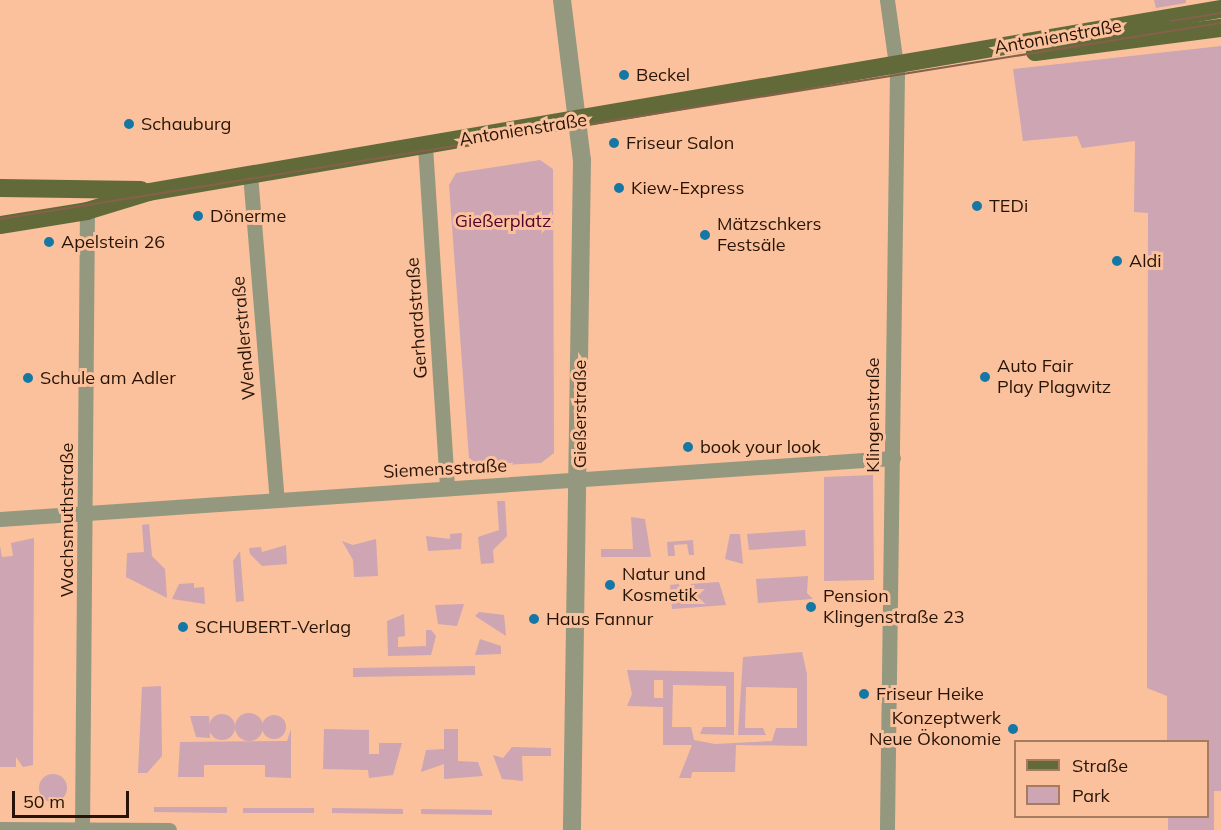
<!DOCTYPE html>
<html>
<head>
<meta charset="utf-8">
<style>
	body { margin:0 }
	#map { position:relative; width:1221px; height:830px; overflow:hidden; background:#fac19c; font-family:Mulish,sans-serif }
	div>[style] { position:absolute }
	.green>* { inset:0; background:#cda5b3 }
	.round { border-radius:50% }
	.minor>* { height:15px; margin:-7.5px; padding:0 7.5px; transform-origin:7.5px; border-radius:7.5px; background:#94987f }
	.tertiary>* { height:18px; margin:-9px; padding:0 9px; transform-origin:9px; border-radius:9px; background:#94987f }
	.primary>* { height:18px; margin:-9px; padding:0 9px; transform-origin:9px; border-radius:9px; background:#636a3a }
	.tram>* { height:1.5px; margin:-0.75px; padding:0 0.75px; transform-origin:0.75px; border-radius:0.75px; background:#856149 }
	.dots>* { width:16px; height:16px; translate:-50% -50%; box-sizing:border-box; border:3px solid #fac19c; border-radius:50% }
	span { translate:-50% -50%; white-space:nowrap; text-align:center; line-height:1.15; -webkit-text-stroke:6px #fac19c; paint-order:stroke }
	.street-label { font-size:18px; color:#281406 }
	.poi-label { font-size:18px; color:#281406 }
	.left { translate:0 -50%; text-align:left }
	.right { translate:-100% -50%; text-align:right }
	.park-label { font-size:18px; color:#4f032c }
	.legend { position:absolute; left:1014px; top:740px; width:195px; height:78px; box-sizing:border-box; background:#fac19c; border:2px solid #a67c60; margin:0; padding:8px 10px; list-style:none; font-size:18px; color:#281406 }
	.legend li { display:flex; align-items:center; gap:12px; height:30px }
	.legend b { width:30px; border:2px solid #a67c60 }
	.scale { position:absolute; left:12px; top:791px; width:117px; height:27px; box-sizing:border-box; border:3px solid #281406; border-top:0; padding-left:8px; font-size:18px; line-height:21px; white-space:nowrap; color:#281406; -webkit-text-stroke:4px #fac19c; paint-order:stroke }
</style>
</head>
<body>
<div id="map">
	<div class="green">
		<div style="clip-path:polygon(1154px 0,1186px 0,1186px 3px,1156px 8px)"></div>
		<div style="clip-path:polygon(1221px 46px,1221px 791px,1214px 791px,1214px 830px,1168px 830px,1168px 817px,1208px 816px,1208px 742px,1167px 741px,1167px 696px,1147px 688px,1148px 213px,1134px 212px,1135px 141px,1082px 148px,1077px 136px,1023px 141px,1013px 69px)"></div>
		<div style="clip-path:polygon(540px 160px,553px 169px,554px 453px,541px 463px,481px 466px,469px 458px,449px 185px,456px 173px)"></div>
		<div style="clip-path:polygon(873px 475px,874px 580px,824px 581px,824px 477px)"></div>
		<div style="clip-path:polygon(497px 501px,505px 501px,507px 536px,493px 550px,494px 563px,481px 564px,478px 537px,499px 530px)"></div>
		<div style="clip-path:polygon(631px 517px,645px 519px,651px 557px,601px 557px,601px 549px,633px 549px)"></div>
		<div style="clip-path:polygon(149px 524px,152px 556px,165px 569px,167px 598px,126px 577px,127px 553px,144px 552px,142px 525px)"></div>
		<div style="clip-path:polygon(805px 530px,806px 546px,749px 550px,747px 534px)"></div>
		<div style="clip-path:polygon(462px 533px,461px 549px,428px 551px,426px 536px,450px 539px,450px 534px)"></div>
		<div style="clip-path:polygon(730px 534px,740px 534px,743px 564px,725px 559px)"></div>
		<div style="clip-path:polygon(34px 538px,33px 765px,23px 767px,16px 757px,16px 767px,0 767px,0 546px,2px 557px,13px 556px,11px 543px)"></div>
		<div style="clip-path:polygon(376px 539px,378px 576px,354px 577px,353px 560px,342px 541px,353px 545px)"></div>
		<div style="clip-path:polygon(693px 540px,694px 555px,689px 555px,687px 544px,674px 545px,675px 556px,668px 556px,667px 542px)"></div>
		<div style="clip-path:polygon(286px 545px,287px 564px,262px 566px,250px 554px,249px 548px,261px 547px,262px 552px)"></div>
		<div style="clip-path:polygon(240px 551px,244px 601px,236px 602px,233px 561px)"></div>
		<div style="clip-path:polygon(808px 576px,807px 593px,813px 599px,758px 603px,756px 579px)"></div>
		<div style="clip-path:polygon(719px 582px,726px 605px,672px 609px,670px 585px,679px 584px,681px 596px,692px 595px,691px 584px)"></div>
		<div style="clip-path:polygon(194px 583px,194px 588px,204px 587px,205px 604px,172px 599px,179px 584px)"></div>
		<div style="clip-path:polygon(464px 604px,457px 626px,438px 624px,435px 605px)"></div>
		<div style="clip-path:polygon(479px 612px,504px 615px,506px 636px,475px 616px)"></div>
		<div style="clip-path:polygon(404px 614px,405px 636px,398px 637px,398px 647px,426px 646px,426px 630px,431px 630px,436px 636px,431px 655px,388px 656px,387px 621px)"></div>
		<div style="clip-path:polygon(480px 639px,501px 646px,501px 654px,475px 655px)"></div>
		<div style="clip-path:polygon(evenodd,802px 652px,807px 674px,807px 746px,736px 745px,735px 772px,692px 772px,691px 778px,679px 778px,692px 745px,663px 745px,663px 707px,627px 706px,632px 694px,627px 670px,734px 672px,734px 735px,700px 734px,703px 727px,726px 727px,726px 686px,673px 685px,672px 727px,691px 727px,694px 740px,715px 744px,772px 741px,776px 728px,797px 728px,797px 688px,746px 687px,745px 728px,763px 728px,766px 735px,738px 735px,743px 657px,802px 652px,663px 680px,663px 698px,654px 698px,654px 680px,663px 680px)"></div>
		<div style="clip-path:polygon(475px 666px,475px 675px,353px 677px,353px 668px)"></div>
		<div style="clip-path:polygon(161px 686px,162px 756px,147px 773px,138px 773px,142px 687px)"></div>
		<div class="round" style="left:235px;top:713px;width:28px;height:28px"></div>
		<div class="round" style="left:209px;top:714px;width:26px;height:26px"></div>
		<div class="round" style="left:262px;top:715px;width:24px;height:24px"></div>
		<div style="clip-path:polygon(190px 716px,209px 716px,210px 738px,196px 737px)"></div>
		<div style="clip-path:polygon(291px 729px,291px 778px,265px 777px,265px 765px,204px 765px,204px 777px,178px 777px,180px 742px,287px 741px)"></div>
		<div style="clip-path:polygon(324px 729px,369px 730px,369px 754px,379px 754px,379px 743px,402px 743px,393px 775px,369px 778px,368px 770px,323px 769px)"></div>
		<div style="clip-path:polygon(444px 729px,458px 729px,458px 761px,478px 762px,483px 776px,444px 779px,444px 764px,421px 772px,426px 750px,444px 749px)"></div>
		<div style="clip-path:polygon(512px 747px,551px 748px,551px 756px,522px 756px,523px 781px,502px 779px,493px 755px,503px 758px)"></div>
		<div class="round" style="left:39px;top:774px;width:28px;height:28px"></div>
		<div style="clip-path:polygon(154px 807px,227px 807px,227px 813px,154px 812px)"></div>
		<div style="clip-path:polygon(243px 808px,314px 808px,314px 813px,243px 813px)"></div>
		<div style="clip-path:polygon(332px 808px,403px 809px,403px 814px,332px 813px)"></div>
		<div style="clip-path:polygon(421px 809px,492px 810px,492px 815px,421px 814px)"></div>
	</div>
	<div class="minor">
		<div style="left:887px;top:0;width:73px;rotate:82.1deg"></div>
		<div style="left:897px;top:72px;width:758px;rotate:90.76deg"></div>
		<div style="left:425px;top:146px;width:343px;rotate:86.3deg"></div>
		<div style="left:250px;top:174px;width:326px;rotate:85.3deg"></div>
		<div style="left:0;top:519px;width:895px;rotate:-3.91deg"></div>
		<div style="left:0;top:829px;width:169px;rotate:0.3deg"></div>
		<div style="left:82px;top:830px;width:619px;rotate:-89.54deg"></div>
	</div>
	<div class="tertiary">
		<div style="left:562px;top:0;width:161px;rotate:82.9deg"></div>
		<div style="left:582px;top:160px;width:670px;rotate:90.86deg"></div>
	</div>
	<div class="primary">
		<div style="left:1035px;top:52px;width:188px;rotate:-7.4deg"></div>
		<div style="left:0;top:188px;width:141px;rotate:0.8deg"></div>
		<div style="left:0;top:225px;width:88px;rotate:-9.1deg"></div>
		<div style="left:87px;top:211px;width:65px;rotate:-17deg"></div>
		<div style="left:149px;top:192px;width:1088px;rotate:-9.69deg"></div>
	</div>
	<div class="tram">
		<div style="left:1171px;top:21px;width:51px;rotate:-9.1deg"></div>
		<div style="left:0;top:219px;width:1237px;rotate:-9.12deg"></div>
	</div>
	<div class="dots">
		<div style="left:624px;top:75px;background:#1577a3"></div>
		<div style="left:129px;top:124px;background:#1577a3"></div>
		<div style="left:614px;top:143px;background:#1577a3"></div>
		<div style="left:619px;top:188px;background:#1577a3"></div>
		<div style="left:977px;top:206px;background:#1577a3"></div>
		<div style="left:198px;top:216px;background:#1577a3"></div>
		<div style="left:705px;top:235px;background:#1577a3"></div>
		<div style="left:49px;top:242px;background:#1577a3"></div>
		<div style="left:1117px;top:261px;background:#1577a3"></div>
		<div style="left:985px;top:377px;background:#1577a3"></div>
		<div style="left:28px;top:378px;background:#1577a3"></div>
		<div style="left:688px;top:447px;background:#1577a3"></div>
		<div style="left:610px;top:585px;background:#1577a3"></div>
		<div style="left:811px;top:607px;background:#1577a3"></div>
		<div style="left:534px;top:619px;background:#1577a3"></div>
		<div style="left:183px;top:627px;background:#1577a3"></div>
		<div style="left:864px;top:694px;background:#1577a3"></div>
		<div style="left:1013px;top:729px;background:#1577a3"></div>
	</div>
	<div class="street-label">
		<span style="left:1058px;top:37px;rotate:-10deg">Antonienstraße</span>
		<span style="left:523px;top:130px;rotate:-9deg">Antonienstraße</span>
		<span style="left:417px;top:318px;rotate:-94deg">Gerhardstraße</span>
		<span style="left:244px;top:338px;rotate:-95deg">Wendlerstraße</span>
		<span style="left:580px;top:414px;rotate:-90deg">Gießerstraße</span>
		<span style="left:873px;top:415px;rotate:-90deg">Klingenstraße</span>
		<span style="left:445px;top:469px;rotate:-3deg">Siemensstraße</span>
		<span style="left:67px;top:520px;rotate:-90deg">Wachsmuthstraße</span>
	</div>
	<div class="poi-label">
		<span class="left" style="left:636px;top:75px">Beckel</span>
		<span class="left" style="left:141px;top:124px">Schauburg</span>
		<span class="left" style="left:626px;top:143px">Friseur Salon</span>
		<span class="left" style="left:631px;top:188px">Kiew-Express</span>
		<span class="left" style="left:989px;top:206px">TEDi</span>
		<span class="left" style="left:210px;top:216px">Dönerme</span>
		<span class="left" style="left:717px;top:235px">Mätzschkers<br>Festsäle</span>
		<span class="left" style="left:61px;top:242px">Apelstein 26</span>
		<span class="left" style="left:1129px;top:261px">Aldi</span>
		<span class="left" style="left:997px;top:377px">Auto Fair<br>Play Plagwitz</span>
		<span class="left" style="left:40px;top:378px">Schule am Adler</span>
		<span class="left" style="left:700px;top:447px">book your look</span>
		<span class="left" style="left:622px;top:585px">Natur und<br>Kosmetik</span>
		<span class="left" style="left:823px;top:607px">Pension<br>Klingenstraße 23</span>
		<span class="left" style="left:546px;top:619px">Haus Fannur</span>
		<span class="left" style="left:195px;top:627px">SCHUBERT-Verlag</span>
		<span class="left" style="left:876px;top:694px">Friseur Heike</span>
		<span class="right" style="left:1001px;top:729px">Konzeptwerk<br>Neue Ökonomie</span>
	</div>
	<div class="park-label">
		<span style="left:503px;top:221px">Gießerplatz</span>
	</div>
	<ul class="legend">
	<li><b style="height:8px;background:#636a3a"></b>Straße</li>
	<li><b style="height:16px;background:#cda5b3"></b>Park</li>
	</ul>
	<div class="scale">50 m</div>
</div>
</body>
</html>
